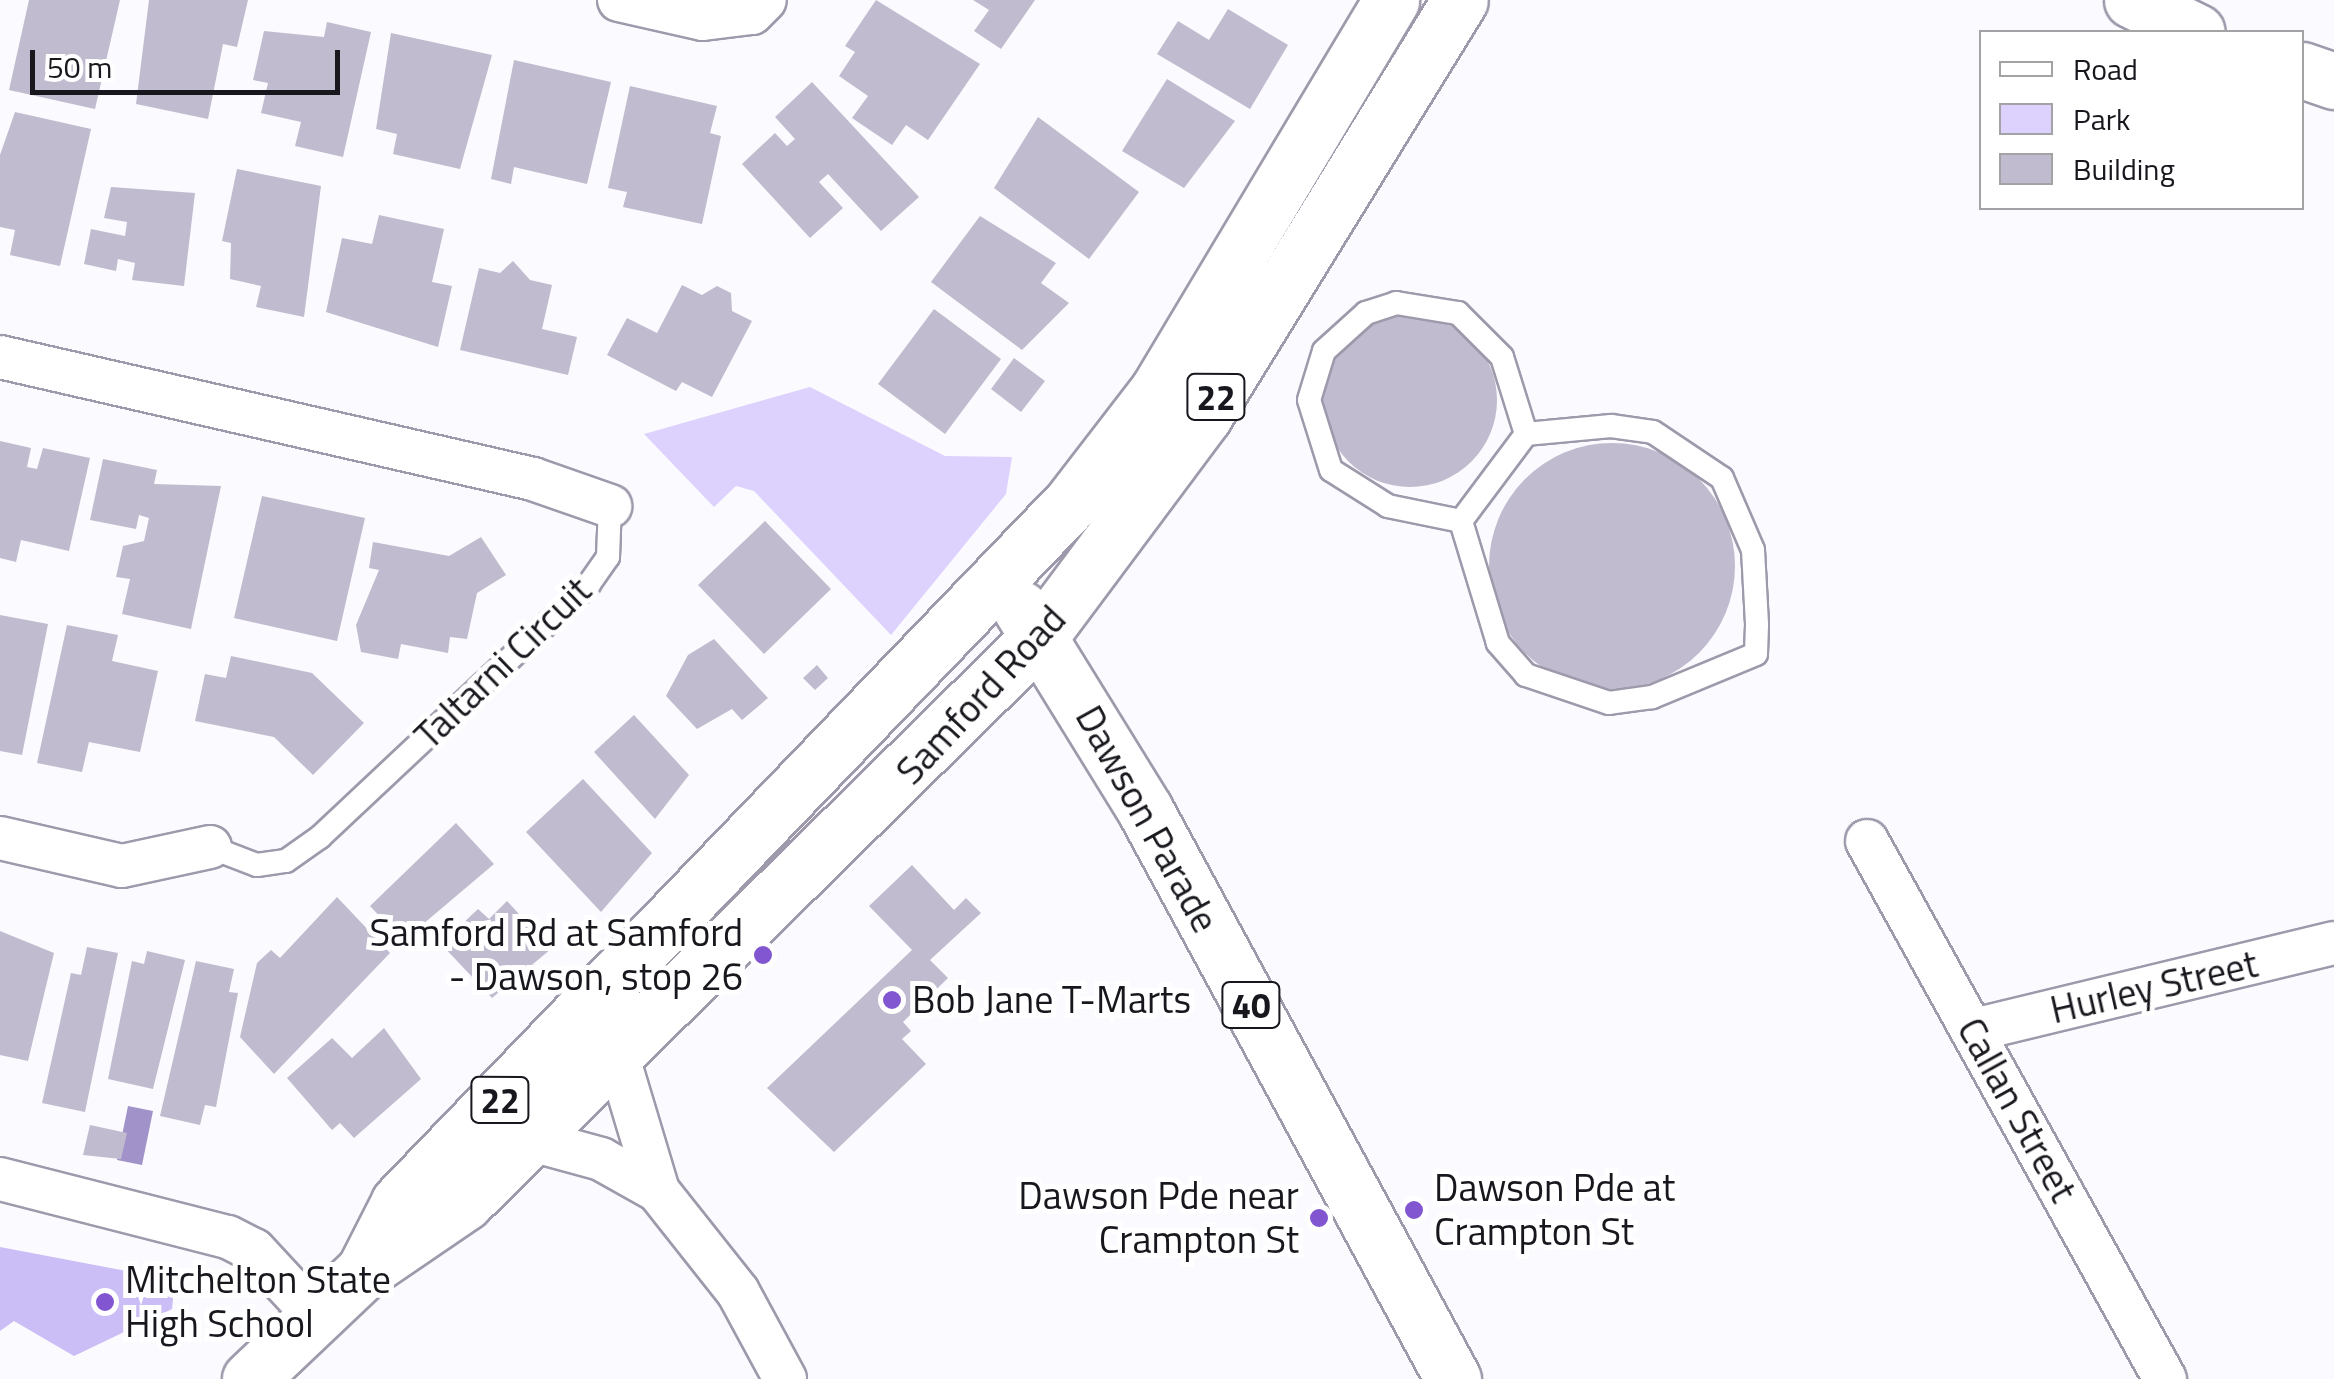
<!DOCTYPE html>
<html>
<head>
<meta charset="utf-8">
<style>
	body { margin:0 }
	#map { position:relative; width:2334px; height:1379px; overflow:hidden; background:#fbfafe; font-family:"Titillium Web",sans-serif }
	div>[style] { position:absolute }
	.green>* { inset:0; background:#ddd2fd }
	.forest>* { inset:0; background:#cbbdf5 }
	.water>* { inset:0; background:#a193c9 }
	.building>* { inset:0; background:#c0bbce }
	.round { border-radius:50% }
	.roads { filter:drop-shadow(2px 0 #9e99ab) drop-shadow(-2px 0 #9e99ab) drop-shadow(0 2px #9e99ab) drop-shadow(0 -2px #9e99ab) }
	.lane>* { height:22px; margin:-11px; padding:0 11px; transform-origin:11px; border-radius:11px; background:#fff }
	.street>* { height:42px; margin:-21px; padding:0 21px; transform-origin:21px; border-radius:21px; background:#fff }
	.secondary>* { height:55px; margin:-27.5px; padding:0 27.5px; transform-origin:27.5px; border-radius:27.5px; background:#fff }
	.primary>* { height:55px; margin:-27.5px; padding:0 27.5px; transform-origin:27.5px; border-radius:27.5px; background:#fff }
	.dots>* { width:28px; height:28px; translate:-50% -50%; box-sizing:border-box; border:5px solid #fff; border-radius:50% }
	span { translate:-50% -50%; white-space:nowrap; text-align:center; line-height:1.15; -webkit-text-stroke:10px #fff; paint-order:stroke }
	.shield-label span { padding:2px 8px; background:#fff; border:2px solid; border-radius:8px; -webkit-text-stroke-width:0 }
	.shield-label { font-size:35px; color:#18171d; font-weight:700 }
	.street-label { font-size:38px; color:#18171d }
	.poi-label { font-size:38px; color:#18171d }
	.right { translate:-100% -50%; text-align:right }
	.left { translate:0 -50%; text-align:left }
	.legend { position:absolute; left:1979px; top:30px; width:325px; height:180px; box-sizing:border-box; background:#fff; border:2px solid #a3a2a5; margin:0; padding:12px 18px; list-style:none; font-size:30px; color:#18171d }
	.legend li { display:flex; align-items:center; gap:20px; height:50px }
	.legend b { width:50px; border:2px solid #a3a2a5 }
	.scale { position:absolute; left:30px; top:50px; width:310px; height:45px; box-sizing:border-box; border:5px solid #18171d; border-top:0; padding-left:12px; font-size:30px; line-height:35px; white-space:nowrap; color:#18171d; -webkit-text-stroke:8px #fff; paint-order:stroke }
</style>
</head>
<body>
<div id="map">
	<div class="green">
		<div style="clip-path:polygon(810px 387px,945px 456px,1012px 457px,1006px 494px,891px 635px,754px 491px,736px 486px,714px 507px,644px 434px)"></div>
	</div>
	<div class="forest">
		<div style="clip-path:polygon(0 1247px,158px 1277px,174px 1289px,172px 1309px,74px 1356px,14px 1321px,0 1331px)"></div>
	</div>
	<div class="water">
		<div style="clip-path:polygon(128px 1106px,153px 1111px,142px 1165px,117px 1160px)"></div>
	</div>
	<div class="building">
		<div style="clip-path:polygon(29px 0,120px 0,95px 109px,9px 90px)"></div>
		<div style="clip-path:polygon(149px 0,248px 0,237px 47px,223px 44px,208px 119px,136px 104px)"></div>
		<div style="clip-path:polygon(876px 0,980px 64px,928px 140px,906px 125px,892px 145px,852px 118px,868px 96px,839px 76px,855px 52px,845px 46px)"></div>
		<div style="clip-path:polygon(973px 0,1035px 0,1001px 49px,974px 31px,989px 10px)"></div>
		<div style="clip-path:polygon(1228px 9px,1288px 45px,1250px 109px,1157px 54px,1178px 21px,1209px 40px)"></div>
		<div style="clip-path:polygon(327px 22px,371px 32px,343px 157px,295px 146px,301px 122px,261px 113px,268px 83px,253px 80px,264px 31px,324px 37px)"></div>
		<div style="clip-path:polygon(391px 33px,492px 55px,460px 169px,393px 154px,397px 134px,376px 129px)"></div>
		<div style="clip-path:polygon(514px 60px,611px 82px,587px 184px,514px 167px,511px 184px,491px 179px)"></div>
		<div style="clip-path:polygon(1167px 79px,1235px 121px,1184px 188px,1122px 151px)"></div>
		<div style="clip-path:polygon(812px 82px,919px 197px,881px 231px,828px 174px,819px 182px,843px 208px,810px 238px,742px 164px,775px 133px,787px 146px,795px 139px,775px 117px)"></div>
		<div style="clip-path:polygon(630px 86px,717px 106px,710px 133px,721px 136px,702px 224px,623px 207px,627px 192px,608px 188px)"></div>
		<div style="clip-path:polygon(15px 112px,91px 129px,60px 266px,10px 255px,15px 230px,0 227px,0 155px)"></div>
		<div style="clip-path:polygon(1038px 117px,1139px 192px,1089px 259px,994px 188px)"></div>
		<div style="clip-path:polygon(237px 169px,321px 186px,304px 317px,256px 307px,261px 286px,230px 279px,231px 243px,222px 241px)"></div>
		<div style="clip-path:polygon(111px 187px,195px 193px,184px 286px,132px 280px,135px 263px,118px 259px,116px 271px,84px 264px,91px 229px,125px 236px,127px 222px,104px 218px)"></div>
		<div style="clip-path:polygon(379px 215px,444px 229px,432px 282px,452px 286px,438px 347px,326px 312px,342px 238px,372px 244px)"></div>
		<div style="clip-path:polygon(980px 216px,1056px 263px,1041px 283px,1069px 303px,1022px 350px,931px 282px)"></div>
		<div style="clip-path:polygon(513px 261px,530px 280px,552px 285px,542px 329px,577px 337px,568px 375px,460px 350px,479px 268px,500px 273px)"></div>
		<div style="clip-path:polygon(682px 285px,702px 295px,717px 286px,731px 293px,732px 311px,752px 321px,712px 397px,682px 382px,676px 391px,607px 355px,627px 318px,657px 333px)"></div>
		<div style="clip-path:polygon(934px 309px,1001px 359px,945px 434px,878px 384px)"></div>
		<div class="round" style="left:1323px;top:313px;width:174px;height:174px"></div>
		<div style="clip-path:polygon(1014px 358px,1045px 381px,1021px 412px,991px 389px)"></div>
		<div style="clip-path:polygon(0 441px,31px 448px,27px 467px,37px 469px,43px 448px,90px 458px,69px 551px,21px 540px,16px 562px,0 558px)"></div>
		<div class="round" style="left:1489px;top:443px;width:246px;height:246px"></div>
		<div style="clip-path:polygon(103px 459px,157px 470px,154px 484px,221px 486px,191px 629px,122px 614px,130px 579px,116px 577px,123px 546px,144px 541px,149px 518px,139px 515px,136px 529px,90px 520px)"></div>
		<div style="clip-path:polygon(262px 496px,365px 518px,337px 641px,234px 618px)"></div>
		<div style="clip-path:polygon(765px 521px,831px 589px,764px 654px,698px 585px)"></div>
		<div style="clip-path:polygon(481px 537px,506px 575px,477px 593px,467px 639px,450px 637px,448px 653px,401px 644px,398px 659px,361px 652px,356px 625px,379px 570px,369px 568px,373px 542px,449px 556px)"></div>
		<div style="clip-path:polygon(0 615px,48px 624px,22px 755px,0 751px)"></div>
		<div style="clip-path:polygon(67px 625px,118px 635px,112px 661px,158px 671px,140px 752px,89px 742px,82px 772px,37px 763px)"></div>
		<div style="clip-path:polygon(714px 639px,768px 698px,742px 720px,732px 709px,697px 729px,666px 696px,688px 655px)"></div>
		<div style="clip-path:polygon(231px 656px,312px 673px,364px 723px,313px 775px,274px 737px,195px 721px,205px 674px,226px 678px)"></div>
		<div style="clip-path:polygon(817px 665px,828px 678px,815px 690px,803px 678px)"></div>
		<div style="clip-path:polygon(634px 715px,689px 775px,655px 819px,594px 752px)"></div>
		<div style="clip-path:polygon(583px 779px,652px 853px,601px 912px,526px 832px)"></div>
		<div style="clip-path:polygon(456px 823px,494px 864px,403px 941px,370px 906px)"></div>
		<div style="clip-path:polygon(912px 865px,954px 910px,966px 898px,981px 913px,930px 960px,948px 978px,903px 1022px,911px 1031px,902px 1039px,926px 1064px,834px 1152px,767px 1088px,912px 950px,869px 906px)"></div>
		<div style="clip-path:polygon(337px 897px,390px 953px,274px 1074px,240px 1037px,257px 963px,271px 950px,280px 958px)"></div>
		<div style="clip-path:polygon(507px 901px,551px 949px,492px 998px,441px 944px,478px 909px,489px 919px)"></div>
		<div style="clip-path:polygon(0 931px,54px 953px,28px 1061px,0 1055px)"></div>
		<div style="clip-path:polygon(87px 947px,118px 953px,85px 1112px,42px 1103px,71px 973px,81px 975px)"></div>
		<div style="clip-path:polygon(147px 951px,185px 960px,153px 1089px,108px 1079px,132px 961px,144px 964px)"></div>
		<div style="clip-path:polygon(196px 961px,234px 969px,229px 992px,238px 993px,216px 1107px,205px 1105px,200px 1125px,160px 1116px)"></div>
		<div style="clip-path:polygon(384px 1028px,421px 1079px,354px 1138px,340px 1123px,332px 1130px,287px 1078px,332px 1038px,352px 1058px)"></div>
		<div style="clip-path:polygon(90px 1125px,127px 1133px,121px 1159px,83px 1155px)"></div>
	</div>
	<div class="roads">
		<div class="lane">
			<div style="left:1611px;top:426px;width:42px;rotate:8.1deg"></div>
			<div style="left:1653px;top:432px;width:83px;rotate:33.7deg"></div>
			<div style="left:1722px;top:478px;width:78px;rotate:66.7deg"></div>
			<div style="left:1753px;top:550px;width:75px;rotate:86.9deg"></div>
			<div style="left:1757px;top:625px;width:29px;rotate:92deg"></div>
			<div style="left:1756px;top:654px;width:113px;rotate:157.5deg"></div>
			<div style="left:1652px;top:697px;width:43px;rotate:172.1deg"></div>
			<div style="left:1609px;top:703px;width:88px;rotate:-161.4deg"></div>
			<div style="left:1526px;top:675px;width:43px;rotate:-131.2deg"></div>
			<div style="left:1498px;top:643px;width:127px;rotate:-106.9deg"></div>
			<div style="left:1461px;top:521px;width:109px;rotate:-53.2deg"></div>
			<div style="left:1526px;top:434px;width:85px;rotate:-5.4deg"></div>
			<div style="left:1461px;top:521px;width:75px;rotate:-168.4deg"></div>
			<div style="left:1388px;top:506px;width:67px;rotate:-147.7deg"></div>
			<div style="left:1331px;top:470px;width:73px;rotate:-107.4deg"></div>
			<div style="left:1309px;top:400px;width:51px;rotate:-73deg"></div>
			<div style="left:1324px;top:351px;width:57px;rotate:-42.1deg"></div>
			<div style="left:1366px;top:313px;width:32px;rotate:-18deg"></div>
			<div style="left:1396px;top:303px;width:63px;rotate:9.2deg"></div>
			<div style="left:1458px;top:313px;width:62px;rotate:45deg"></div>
			<div style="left:1502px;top:357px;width:81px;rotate:72.7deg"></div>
			<div style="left:210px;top:847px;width:50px;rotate:21deg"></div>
			<div style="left:257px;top:865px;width:29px;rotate:-8deg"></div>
			<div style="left:286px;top:861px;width:42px;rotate:-35.2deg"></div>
			<div style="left:320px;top:837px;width:369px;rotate:-43.2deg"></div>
			<div style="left:589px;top:584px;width:33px;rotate:-55deg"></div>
			<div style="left:608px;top:557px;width:51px;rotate:-87.8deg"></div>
		</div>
		<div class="street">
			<div style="left:619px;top:0;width:86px;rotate:12.7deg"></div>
			<div style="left:703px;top:19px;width:49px;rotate:-7deg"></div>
			<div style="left:752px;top:13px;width:18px;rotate:-45deg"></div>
			<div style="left:0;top:357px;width:547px;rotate:12.89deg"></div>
			<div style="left:533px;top:479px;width:82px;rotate:19.3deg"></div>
			<div style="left:0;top:838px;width:125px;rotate:12.9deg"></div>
			<div style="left:122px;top:866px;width:90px;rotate:-12.2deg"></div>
			<div style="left:1867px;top:841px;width:615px;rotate:61.02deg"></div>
			<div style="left:1974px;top:1030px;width:370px;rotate:-13.6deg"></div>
			<div style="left:617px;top:1054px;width:143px;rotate:73.3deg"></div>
			<div style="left:528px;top:1139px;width:76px;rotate:15.3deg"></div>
			<div style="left:601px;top:1159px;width:65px;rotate:29.3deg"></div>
			<div style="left:658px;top:1191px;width:129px;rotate:51.6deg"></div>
			<div style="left:738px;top:1292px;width:99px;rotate:61.6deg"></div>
			<div style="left:0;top:1179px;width:235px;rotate:14.3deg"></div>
			<div style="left:228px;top:1237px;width:29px;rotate:27deg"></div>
			<div style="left:254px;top:1250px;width:91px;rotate:47.2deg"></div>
		</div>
		<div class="secondary">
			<div style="left:2132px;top:0;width:72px;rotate:26.2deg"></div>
			<div style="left:2302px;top:70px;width:34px;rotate:19deg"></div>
		</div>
		<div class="primary">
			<div style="left:1021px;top:609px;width:236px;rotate:58.3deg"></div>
			<div style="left:1145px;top:810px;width:647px;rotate:61.57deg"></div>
			<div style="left:364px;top:1271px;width:77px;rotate:-63.1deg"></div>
			<div style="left:399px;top:1202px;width:970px;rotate:-46.13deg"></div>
			<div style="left:1071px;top:503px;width:143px;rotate:-52.4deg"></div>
			<div style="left:1158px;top:390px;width:454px;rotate:-59.1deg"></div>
			<div style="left:250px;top:1379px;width:157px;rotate:-43.5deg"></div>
			<div style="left:364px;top:1271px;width:122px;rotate:-34.3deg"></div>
			<div style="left:465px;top:1202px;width:807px;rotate:-44.55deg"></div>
			<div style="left:1040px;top:636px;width:274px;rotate:-53.3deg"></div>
			<div style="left:1204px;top:416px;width:488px;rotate:-58.4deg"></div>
		</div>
	</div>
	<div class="dots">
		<div style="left:763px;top:955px;background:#8156d0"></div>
		<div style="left:892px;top:1000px;background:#8156d0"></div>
		<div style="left:1414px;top:1210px;background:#8156d0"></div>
		<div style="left:1319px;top:1218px;background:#8156d0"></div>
		<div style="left:105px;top:1302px;background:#8156d0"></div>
	</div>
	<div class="shield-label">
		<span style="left:1216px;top:397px">22</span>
		<span style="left:1251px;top:1005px">40</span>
		<span style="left:500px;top:1100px">22</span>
	</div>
	<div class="street-label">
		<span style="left:503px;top:663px;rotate:-44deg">Taltarni Circuit</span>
		<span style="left:981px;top:695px;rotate:-47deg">Samford Road</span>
		<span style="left:1147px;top:819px;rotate:61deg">Dawson Parade</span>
		<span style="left:2154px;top:987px;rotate:-13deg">Hurley Street</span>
		<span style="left:2017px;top:1110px;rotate:61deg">Callan Street</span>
	</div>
	<div class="poi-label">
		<span class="right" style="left:743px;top:955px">Samford Rd at Samford<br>- Dawson, stop 26</span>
		<span class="left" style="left:912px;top:1000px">Bob Jane T-Marts</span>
		<span class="left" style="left:1434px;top:1210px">Dawson Pde at<br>Crampton St</span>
		<span class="right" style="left:1299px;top:1218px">Dawson Pde near<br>Crampton St</span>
		<span class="left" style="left:125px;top:1302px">Mitchelton State<br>High School</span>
	</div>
	<ul class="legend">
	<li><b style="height:12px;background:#fff"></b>Road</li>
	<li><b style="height:28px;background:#ddd2fd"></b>Park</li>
	<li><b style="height:28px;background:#c0bbce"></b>Building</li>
	</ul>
	<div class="scale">50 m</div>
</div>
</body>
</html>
